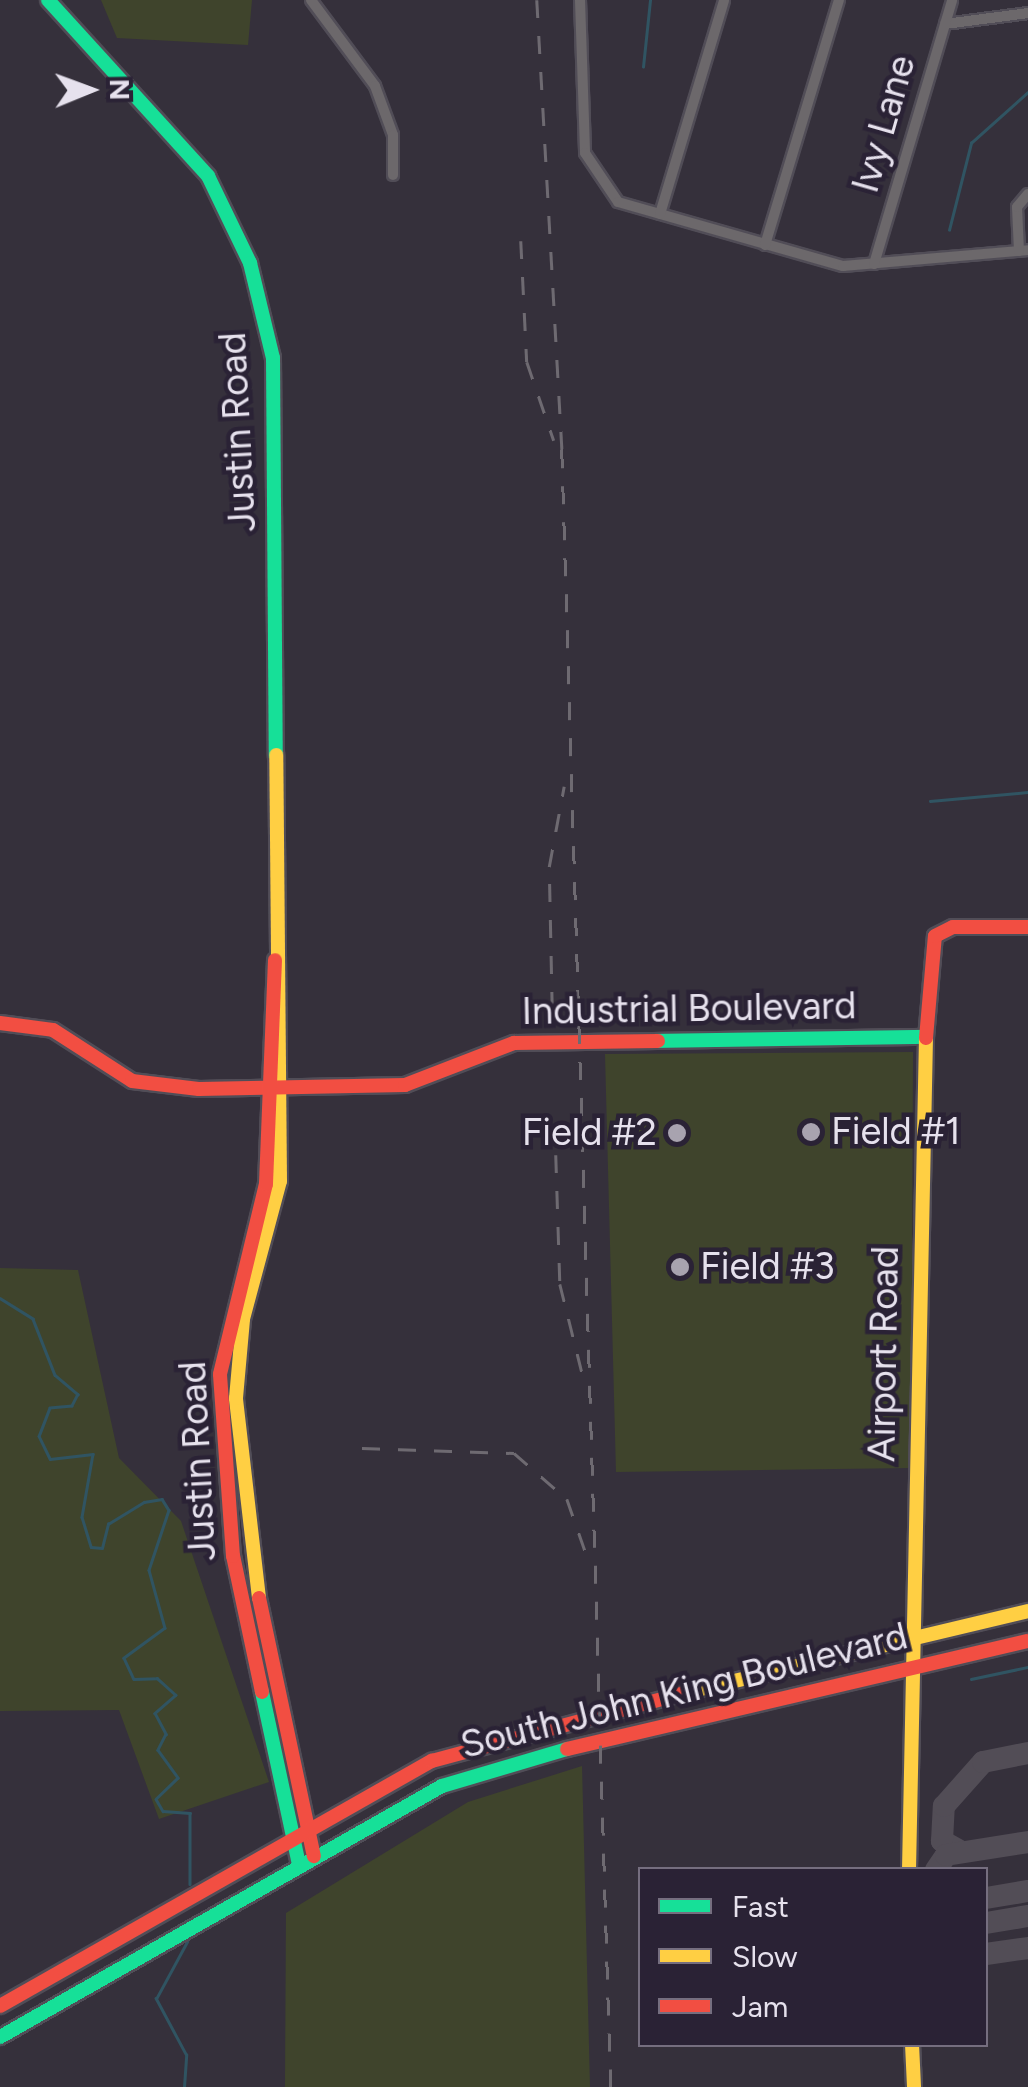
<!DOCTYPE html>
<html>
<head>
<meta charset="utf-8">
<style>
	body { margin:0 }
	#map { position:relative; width:1028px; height:2087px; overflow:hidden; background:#35303b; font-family:Figtree,sans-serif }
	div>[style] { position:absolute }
	.green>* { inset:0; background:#3f442c }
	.stream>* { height:2.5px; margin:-1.25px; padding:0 1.25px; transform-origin:1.25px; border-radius:1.25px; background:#305462 }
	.taxiway>* { height:22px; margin:-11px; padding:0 11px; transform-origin:11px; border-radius:11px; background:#524d56 }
	.roads { filter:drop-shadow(2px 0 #514d57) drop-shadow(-2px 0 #514d57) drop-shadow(0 2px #514d57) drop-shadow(0 -2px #514d57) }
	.street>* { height:10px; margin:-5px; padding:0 5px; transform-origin:5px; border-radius:5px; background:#6c686b }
	.fast>* { height:14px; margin:-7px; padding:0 7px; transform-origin:7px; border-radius:7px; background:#16e098 }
	.slow>* { height:14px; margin:-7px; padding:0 7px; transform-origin:7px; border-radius:7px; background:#ffcf43 }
	.jam>* { height:14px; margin:-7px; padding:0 7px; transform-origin:7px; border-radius:7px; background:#f24e42 }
	.rail>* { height:2.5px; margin-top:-1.25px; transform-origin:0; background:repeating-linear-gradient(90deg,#6e6a71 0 18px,transparent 0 36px) }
	.dots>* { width:28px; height:28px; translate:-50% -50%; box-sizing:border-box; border:5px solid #2a2235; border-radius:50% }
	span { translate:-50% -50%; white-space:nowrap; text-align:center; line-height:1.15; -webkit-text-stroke:9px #2a2235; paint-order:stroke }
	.street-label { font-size:38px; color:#e6e1ed }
	.poi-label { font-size:38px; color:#e6e1ed }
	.left { translate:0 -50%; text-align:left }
	.right { translate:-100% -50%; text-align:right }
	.legend { position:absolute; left:638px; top:1867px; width:350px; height:180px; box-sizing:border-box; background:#2a2235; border:2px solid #756e7f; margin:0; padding:12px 18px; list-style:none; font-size:30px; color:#e6e1ed }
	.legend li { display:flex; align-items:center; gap:20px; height:50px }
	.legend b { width:50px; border:2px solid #756e7f }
	.north { position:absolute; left:40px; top:40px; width:100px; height:100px; -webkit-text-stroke:8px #2a2235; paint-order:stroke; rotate:89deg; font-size:28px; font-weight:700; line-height:40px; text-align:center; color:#e6e1ed }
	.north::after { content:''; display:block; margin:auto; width:35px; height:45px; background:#e6e1ed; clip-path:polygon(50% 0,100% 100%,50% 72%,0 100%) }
</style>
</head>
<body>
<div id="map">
	<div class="green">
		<div style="clip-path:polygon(101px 0,252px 0,248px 45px,117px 38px)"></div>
		<div style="clip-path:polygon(913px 1052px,911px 1468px,616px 1472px,605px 1054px)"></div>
		<div style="clip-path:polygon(0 1268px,78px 1270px,119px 1458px,181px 1521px,269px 1782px,159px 1819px,119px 1710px,0 1711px)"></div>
		<div style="clip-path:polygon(582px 1766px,590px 2087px,285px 2087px,286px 1913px,468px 1802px)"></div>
	</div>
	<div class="stream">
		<div style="left:643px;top:67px;width:67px;rotate:-84deg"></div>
		<div style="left:949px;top:230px;width:90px;rotate:-75.8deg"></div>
		<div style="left:971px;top:143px;width:76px;rotate:-41.8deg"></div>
		<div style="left:930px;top:801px;width:98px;rotate:-5.2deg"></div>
		<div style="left:0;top:1298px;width:39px;rotate:32deg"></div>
		<div style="left:33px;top:1319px;width:60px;rotate:68.6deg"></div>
		<div style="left:55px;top:1375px;width:30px;rotate:40deg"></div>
		<div style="left:78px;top:1394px;width:13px;rotate:117deg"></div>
		<div style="left:72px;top:1406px;width:22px;rotate:175deg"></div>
		<div style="left:50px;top:1408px;width:30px;rotate:111deg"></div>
		<div style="left:39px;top:1436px;width:25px;rotate:64deg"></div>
		<div style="left:50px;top:1459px;width:43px;rotate:-6.6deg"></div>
		<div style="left:93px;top:1454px;width:64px;rotate:99.9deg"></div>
		<div style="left:82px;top:1517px;width:31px;rotate:73deg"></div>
		<div style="left:91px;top:1547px;width:11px;rotate:5deg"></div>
		<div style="left:102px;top:1548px;width:25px;rotate:-76deg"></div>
		<div style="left:108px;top:1524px;width:42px;rotate:-31.4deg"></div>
		<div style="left:144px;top:1502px;width:18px;rotate:-9deg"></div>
		<div style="left:162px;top:1499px;width:13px;rotate:58deg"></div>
		<div style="left:169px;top:1510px;width:63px;rotate:108.4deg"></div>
		<div style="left:149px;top:1570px;width:60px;rotate:74.6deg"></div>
		<div style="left:165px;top:1628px;width:51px;rotate:143.8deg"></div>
		<div style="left:124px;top:1658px;width:23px;rotate:65deg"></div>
		<div style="left:134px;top:1679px;width:23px;rotate:-2deg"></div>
		<div style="left:157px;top:1678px;width:25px;rotate:42deg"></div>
		<div style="left:176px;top:1695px;width:28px;rotate:139deg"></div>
		<div style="left:155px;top:1713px;width:24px;rotate:62deg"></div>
		<div style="left:166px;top:1734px;width:18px;rotate:117deg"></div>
		<div style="left:158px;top:1750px;width:34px;rotate:54deg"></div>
		<div style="left:178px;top:1778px;width:30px;rotate:136deg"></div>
		<div style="left:156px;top:1799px;width:14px;rotate:60deg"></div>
		<div style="left:163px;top:1811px;width:27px;rotate:4deg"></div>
		<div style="left:190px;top:1813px;width:71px;rotate:90deg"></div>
		<div style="left:971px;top:1679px;width:58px;rotate:-11.9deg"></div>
		<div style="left:184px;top:2087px;width:32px;rotate:-86deg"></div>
		<div style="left:186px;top:2055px;width:64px;rotate:-118.2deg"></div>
		<div style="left:156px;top:1999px;width:65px;rotate:-61.5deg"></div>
	</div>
	<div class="taxiway">
		<div style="left:962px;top:1852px;width:23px;rotate:-151deg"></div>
		<div style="left:942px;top:1841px;width:35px;rotate:-87deg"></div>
		<div style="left:944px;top:1806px;width:59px;rotate:-48.4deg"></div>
		<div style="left:983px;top:1762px;width:46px;rotate:-11.3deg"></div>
		<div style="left:936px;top:1870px;width:18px;rotate:-56deg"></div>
		<div style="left:946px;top:1855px;width:83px;rotate:-9deg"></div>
		<div style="left:986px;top:1898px;width:43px;rotate:-9.5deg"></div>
		<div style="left:986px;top:1923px;width:43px;rotate:-9.5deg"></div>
		<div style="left:986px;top:1954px;width:42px;rotate:-8.1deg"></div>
	</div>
	<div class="roads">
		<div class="street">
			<div style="left:311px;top:0;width:107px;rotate:53.3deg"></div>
			<div style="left:375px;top:86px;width:52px;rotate:69.8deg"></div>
			<div style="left:393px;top:135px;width:40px;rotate:90deg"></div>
			<div style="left:580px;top:0;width:153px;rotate:88.1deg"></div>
			<div style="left:585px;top:153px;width:59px;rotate:56deg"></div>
			<div style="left:618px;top:202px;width:234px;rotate:15.9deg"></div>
			<div style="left:843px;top:266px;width:186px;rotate:-4.9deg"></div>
			<div style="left:945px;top:24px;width:84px;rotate:-7.5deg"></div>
			<div style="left:660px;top:214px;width:223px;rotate:-73.3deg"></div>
			<div style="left:765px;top:245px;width:256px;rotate:-73.2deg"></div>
			<div style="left:1019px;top:251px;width:44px;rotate:-92.6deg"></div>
			<div style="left:1017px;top:207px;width:17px;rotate:-50deg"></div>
			<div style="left:874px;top:264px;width:275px;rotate:-73.5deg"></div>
		</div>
		<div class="fast">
			<div style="left:48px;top:0;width:238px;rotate:47.7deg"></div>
			<div style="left:208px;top:176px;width:97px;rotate:64.2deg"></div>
			<div style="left:250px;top:263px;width:98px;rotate:76.4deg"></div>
			<div style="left:273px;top:358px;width:397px;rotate:89.6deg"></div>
			<div style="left:658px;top:1041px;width:265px;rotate:-0.9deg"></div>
			<div style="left:262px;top:1692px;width:176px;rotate:77.9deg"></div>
			<div style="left:0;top:2037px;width:508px;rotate:-29.59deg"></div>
			<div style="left:442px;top:1786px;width:130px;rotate:-16.5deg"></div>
		</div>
		<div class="slow">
			<div style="left:259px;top:1598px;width:201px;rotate:-96.6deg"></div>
			<div style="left:236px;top:1398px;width:79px;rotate:-84.9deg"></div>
			<div style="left:243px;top:1319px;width:143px;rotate:-75deg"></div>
			<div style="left:280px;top:1181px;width:426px;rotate:-90.5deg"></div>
			<div style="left:684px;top:1693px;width:354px;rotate:-13.4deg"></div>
			<div style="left:909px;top:1870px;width:832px;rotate:-88.83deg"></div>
			<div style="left:912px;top:2044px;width:43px;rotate:87.3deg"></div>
		</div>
		<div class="jam">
			<div style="left:0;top:1023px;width:53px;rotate:7.5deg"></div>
			<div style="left:53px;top:1030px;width:94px;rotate:32.8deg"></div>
			<div style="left:132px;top:1081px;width:67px;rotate:6.8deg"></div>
			<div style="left:199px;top:1089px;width:206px;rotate:-1.1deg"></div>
			<div style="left:405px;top:1085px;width:117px;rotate:-21.1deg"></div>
			<div style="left:514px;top:1043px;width:144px;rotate:-0.8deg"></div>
			<div style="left:926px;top:1038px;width:102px;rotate:-85deg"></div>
			<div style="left:935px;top:936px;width:20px;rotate:-27deg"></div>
			<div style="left:953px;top:927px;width:75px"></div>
			<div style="left:259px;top:1598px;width:264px;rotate:78deg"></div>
			<div style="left:262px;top:1692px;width:139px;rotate:-102deg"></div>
			<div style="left:233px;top:1556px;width:182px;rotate:-94.1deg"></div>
			<div style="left:220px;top:1374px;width:195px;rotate:-76.4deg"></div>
			<div style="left:266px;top:1184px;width:224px;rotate:-87.7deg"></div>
			<div style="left:567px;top:1749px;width:473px;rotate:-13.2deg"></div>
			<div style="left:0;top:2006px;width:497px;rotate:-29.6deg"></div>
			<div style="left:432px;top:1761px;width:261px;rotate:-15.1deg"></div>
		</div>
	</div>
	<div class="rail">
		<div style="left:537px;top:0;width:451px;rotate:86.8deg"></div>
		<div style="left:562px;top:450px;width:1638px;rotate:88.29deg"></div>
		<div style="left:521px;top:241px;width:121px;rotate:87.2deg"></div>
		<div style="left:527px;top:362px;width:83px;rotate:71.1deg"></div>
		<div style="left:552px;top:1010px;width:143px;rotate:-91.2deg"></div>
		<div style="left:549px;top:867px;width:82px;rotate:-79.5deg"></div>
		<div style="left:556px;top:1155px;width:129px;rotate:88.2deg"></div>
		<div style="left:560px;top:1284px;width:91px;rotate:76deg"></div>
		<div style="left:362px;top:1448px;width:152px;rotate:1.9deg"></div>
		<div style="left:514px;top:1453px;width:70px;rotate:41deg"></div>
		<div style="left:567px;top:1499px;width:60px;rotate:70.7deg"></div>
	</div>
	<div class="dots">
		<div style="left:811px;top:1132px;background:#a8a3af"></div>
		<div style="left:677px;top:1133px;background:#a8a3af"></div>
		<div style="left:680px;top:1267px;background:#a8a3af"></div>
	</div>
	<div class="street-label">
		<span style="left:884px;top:124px;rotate:-74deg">Ivy Lane</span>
		<span style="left:238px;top:432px;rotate:-93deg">Justin Road</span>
		<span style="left:689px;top:1009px;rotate:-1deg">Industrial Boulevard</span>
		<span style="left:884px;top:1354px;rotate:-89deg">Airport Road</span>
		<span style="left:198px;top:1461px;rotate:-93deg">Justin Road</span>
		<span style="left:684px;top:1691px;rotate:-14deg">South John King Boulevard</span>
	</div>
	<div class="poi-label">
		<span class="left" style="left:831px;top:1132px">Field #1</span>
		<span class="right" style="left:657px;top:1133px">Field #2</span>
		<span class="left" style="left:700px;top:1267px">Field #3</span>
	</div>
	<ul class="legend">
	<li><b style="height:12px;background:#16e098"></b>Fast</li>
	<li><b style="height:12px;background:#ffcf43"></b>Slow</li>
	<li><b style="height:12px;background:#f24e42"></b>Jam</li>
	</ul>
	<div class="north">N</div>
</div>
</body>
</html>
